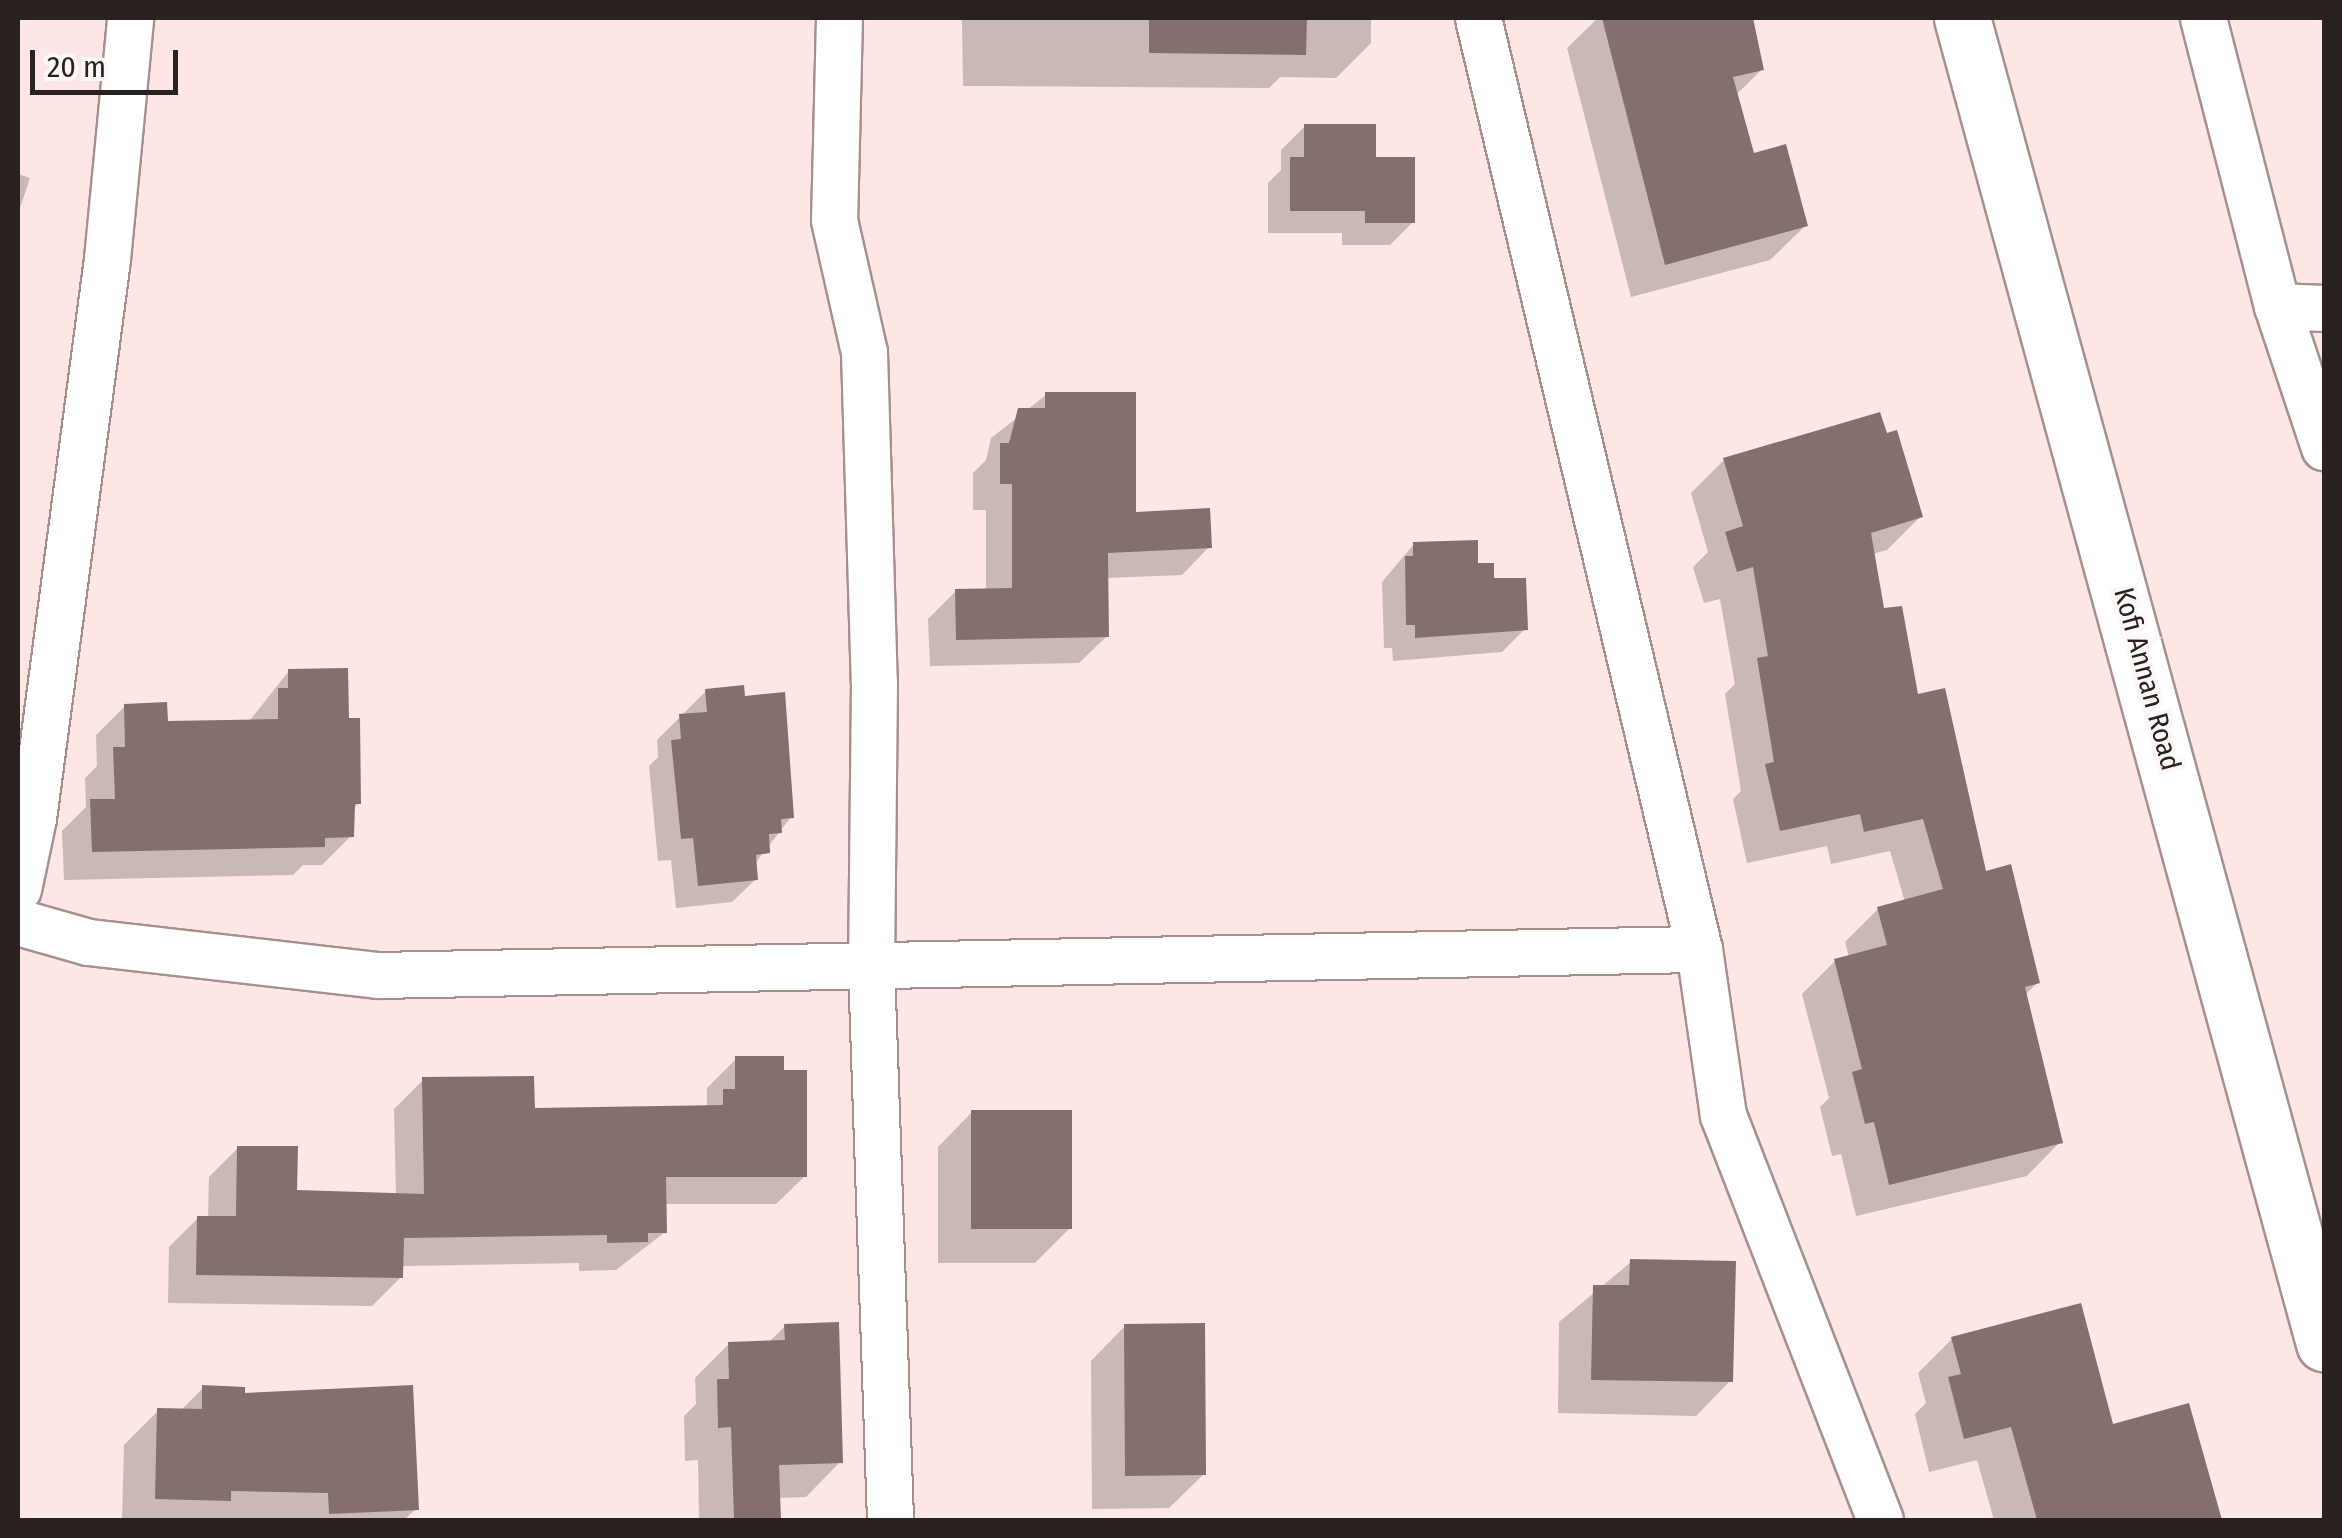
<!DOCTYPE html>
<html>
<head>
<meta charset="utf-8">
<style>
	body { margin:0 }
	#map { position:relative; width:2342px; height:1538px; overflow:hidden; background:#fde6e4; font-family:"Fira Sans Condensed",sans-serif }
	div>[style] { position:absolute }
	.shadow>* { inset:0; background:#0003 }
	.building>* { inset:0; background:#846f6e }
	.roads { filter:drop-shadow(2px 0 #a5908e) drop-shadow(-2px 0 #a5908e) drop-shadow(0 2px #a5908e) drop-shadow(0 -2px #a5908e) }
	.street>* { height:45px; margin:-22.5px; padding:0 22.5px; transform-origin:22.5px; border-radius:22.5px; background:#fff }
	.primary>* { height:55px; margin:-27.5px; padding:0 27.5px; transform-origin:27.5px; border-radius:27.5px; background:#fff }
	span { translate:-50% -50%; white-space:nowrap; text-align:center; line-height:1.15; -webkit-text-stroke:9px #fdf8f7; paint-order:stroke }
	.street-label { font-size:28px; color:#292120 }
	.frame { position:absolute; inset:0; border:20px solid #292120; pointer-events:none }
	.scale { position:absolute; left:30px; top:50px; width:148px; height:45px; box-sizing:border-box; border:5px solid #292120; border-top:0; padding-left:12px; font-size:30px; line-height:35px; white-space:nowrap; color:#292120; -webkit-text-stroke:8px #fdf8f7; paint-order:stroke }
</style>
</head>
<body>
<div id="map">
	<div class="shadow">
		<div style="clip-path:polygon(935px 18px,1371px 18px,1371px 43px,1336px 78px,1280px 77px,1269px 88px,963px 86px,962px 19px)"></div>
		<div style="clip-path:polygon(1598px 18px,1750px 18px,1761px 70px,1736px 95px,1752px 156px,1805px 226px,1770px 260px,1631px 297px,1567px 48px)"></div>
		<div style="clip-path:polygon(1305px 126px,1413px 222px,1390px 245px,1342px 245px,1342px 233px,1268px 233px,1268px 183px,1281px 170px,1281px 150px)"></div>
		<div style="clip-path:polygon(18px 174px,30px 178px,18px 214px)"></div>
		<div style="clip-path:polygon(1046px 395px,1134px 514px,1209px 547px,1182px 575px,1106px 578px,1107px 636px,1079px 663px,930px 666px,928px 619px,956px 591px,986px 591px,986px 510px,973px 510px,973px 473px,986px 460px,991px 438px)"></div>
		<div style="clip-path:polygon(1724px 460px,1920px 517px,1887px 550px,1872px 554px,1882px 611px,1984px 874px,2038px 982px,2025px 995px,2060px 1142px,2027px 1176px,1856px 1216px,1841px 1154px,1832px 1156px,1820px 1107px,1829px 1098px,1802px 994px,1835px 961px,1849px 957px,1845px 942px,1878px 909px,1905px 902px,1890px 851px,1831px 864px,1827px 846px,1747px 863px,1733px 799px,1741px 791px,1725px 694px,1735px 684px,1720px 599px,1704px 603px,1693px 567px,1708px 552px,1691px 493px)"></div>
		<div style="clip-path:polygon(1414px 544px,1476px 565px,1525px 629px,1502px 652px,1393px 661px,1392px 648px,1384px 648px,1382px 582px)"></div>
		<div style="clip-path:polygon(289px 671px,346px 721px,359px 803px,352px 809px,351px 836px,322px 865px,303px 865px,293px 875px,64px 880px,62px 831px,86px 807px,85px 778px,97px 766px,96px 735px,125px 706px,166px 724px,250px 720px)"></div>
		<div style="clip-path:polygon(706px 691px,791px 817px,754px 865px,756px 879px,732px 902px,676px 908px,671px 860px,658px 861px,649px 766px,658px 757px,657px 740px)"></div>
		<div style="clip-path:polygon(736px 1059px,805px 1176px,776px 1204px,664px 1204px,665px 1232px,616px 1270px,579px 1271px,579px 1263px,401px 1266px,401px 1277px,372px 1306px,168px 1303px,169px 1247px,198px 1218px,208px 1218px,209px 1177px,238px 1148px,294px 1192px,396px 1196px,394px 1109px,423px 1080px,532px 1111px,707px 1108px,707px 1088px)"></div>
		<div style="clip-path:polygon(972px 1112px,1070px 1228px,1035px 1263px,938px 1263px,938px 1147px)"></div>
		<div style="clip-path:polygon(1631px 1262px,1730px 1381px,1696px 1416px,1558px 1413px,1559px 1322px)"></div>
		<div style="clip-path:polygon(785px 1326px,840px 1462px,806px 1497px,778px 1498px,778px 1520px,699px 1520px,698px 1460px,685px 1461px,684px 1416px,696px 1404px,695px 1378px,729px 1344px,768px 1343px)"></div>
		<div style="clip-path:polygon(1125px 1326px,1204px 1474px,1169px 1508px,1092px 1509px,1091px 1361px)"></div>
		<div style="clip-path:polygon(1952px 1339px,2111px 1427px,2187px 1406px,2219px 1520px,1994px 1520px,1977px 1460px,1929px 1472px,1915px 1414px,1926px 1403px,1918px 1373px)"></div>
		<div style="clip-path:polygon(203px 1388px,242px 1396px,416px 1509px,404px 1520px,122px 1520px,124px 1445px,158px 1411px,180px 1411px)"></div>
	</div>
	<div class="building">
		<div style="clip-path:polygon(1149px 18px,1307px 18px,1306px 55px,1149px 53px)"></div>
		<div style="clip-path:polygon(1602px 18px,1753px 18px,1764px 70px,1733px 77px,1754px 153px,1786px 144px,1808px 226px,1665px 265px)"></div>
		<div style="clip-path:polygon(1304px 124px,1376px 124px,1376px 157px,1415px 157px,1415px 223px,1365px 223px,1365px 211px,1290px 211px,1290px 157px,1304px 157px)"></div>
		<div style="clip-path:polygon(1045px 392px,1136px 392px,1136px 512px,1210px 508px,1212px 548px,1108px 553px,1109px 637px,956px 640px,955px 589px,1012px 588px,1012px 484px,1000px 484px,1000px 443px,1009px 443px,1018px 408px,1045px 408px)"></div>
		<div style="clip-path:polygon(1880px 412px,1887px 433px,1897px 430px,1923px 517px,1871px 533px,1884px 608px,1902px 606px,1918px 694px,1945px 688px,1986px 871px,2011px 864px,2040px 983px,2025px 987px,2063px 1143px,1889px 1185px,1874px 1122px,1865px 1124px,1852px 1072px,1862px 1069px,1834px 959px,1887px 945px,1877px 907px,1943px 889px,1923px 819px,1864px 832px,1860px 814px,1780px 831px,1765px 764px,1774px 762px,1757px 658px,1768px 656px,1753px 567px,1737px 572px,1725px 532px,1743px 526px,1723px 458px)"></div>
		<div style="clip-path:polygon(1478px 540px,1478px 563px,1494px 563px,1494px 578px,1526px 578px,1528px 630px,1415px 638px,1415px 625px,1406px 625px,1405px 556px,1413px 556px,1413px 542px)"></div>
		<div style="clip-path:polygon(348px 668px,349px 718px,360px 718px,361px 804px,355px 804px,354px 837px,325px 838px,325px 847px,92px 852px,90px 799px,115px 799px,113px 747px,125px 747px,124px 704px,167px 702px,168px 721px,278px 719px,278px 688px,288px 688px,288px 669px)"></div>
		<div style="clip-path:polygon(744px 685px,745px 696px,785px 692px,794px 818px,781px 819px,782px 833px,769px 834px,770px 853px,756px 855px,758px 880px,698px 886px,693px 838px,681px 839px,671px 740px,681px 739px,679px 714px,707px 712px,705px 689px)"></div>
		<div style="clip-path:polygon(735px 1056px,784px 1056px,784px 1070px,807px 1070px,807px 1177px,666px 1177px,667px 1233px,648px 1233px,648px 1242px,607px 1243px,607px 1235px,404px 1238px,403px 1278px,196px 1275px,197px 1216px,236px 1216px,237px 1146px,298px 1146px,297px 1190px,424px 1194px,422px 1077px,534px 1076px,535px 1108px,723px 1105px,723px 1089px,735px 1089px)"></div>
		<div style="clip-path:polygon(971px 1110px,1072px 1110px,1072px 1229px,971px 1229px)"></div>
		<div style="clip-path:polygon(1630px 1259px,1736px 1261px,1733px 1382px,1591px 1380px,1593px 1285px,1629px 1285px)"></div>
		<div style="clip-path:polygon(2081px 1303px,2113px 1424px,2189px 1403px,2222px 1520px,2037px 1520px,2011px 1427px,1964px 1439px,1948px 1377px,1961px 1374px,1951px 1337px)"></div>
		<div style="clip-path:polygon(839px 1322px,843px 1463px,779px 1465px,781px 1520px,734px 1520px,731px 1427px,718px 1428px,717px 1379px,729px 1379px,728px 1342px,785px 1340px,784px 1324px)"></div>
		<div style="clip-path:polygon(1205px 1323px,1206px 1475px,1125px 1476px,1124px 1324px)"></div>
		<div style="clip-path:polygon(202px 1385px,245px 1387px,245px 1393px,413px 1385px,419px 1510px,329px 1514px,328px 1493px,231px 1491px,231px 1501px,155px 1499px,157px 1408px,202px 1409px)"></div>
	</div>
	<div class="roads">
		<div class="street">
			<div style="left:839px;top:18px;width:202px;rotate:91.4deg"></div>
			<div style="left:834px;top:220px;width:135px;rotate:77.2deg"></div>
			<div style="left:864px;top:352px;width:330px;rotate:88.3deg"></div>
			<div style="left:874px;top:682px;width:285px;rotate:90.6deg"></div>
			<div style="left:871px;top:967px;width:553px;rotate:88.03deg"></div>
			<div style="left:1478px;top:18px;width:957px;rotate:76.65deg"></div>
			<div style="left:1699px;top:949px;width:168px;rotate:81.8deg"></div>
			<div style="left:1723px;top:1115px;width:434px;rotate:68.8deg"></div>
			<div style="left:2203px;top:18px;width:297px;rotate:75.6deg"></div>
			<div style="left:2277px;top:306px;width:149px;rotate:71.6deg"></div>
			<div style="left:2277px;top:306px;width:47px;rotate:2.4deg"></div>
			<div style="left:18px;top:889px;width:73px;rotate:-78.1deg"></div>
			<div style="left:33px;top:818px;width:564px;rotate:-82.46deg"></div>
			<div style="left:107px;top:259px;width:242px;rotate:-84.5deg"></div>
			<div style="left:18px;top:922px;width:73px;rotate:15.9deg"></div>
			<div style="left:88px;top:942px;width:291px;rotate:6.5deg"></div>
			<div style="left:377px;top:975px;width:1322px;rotate:-1.13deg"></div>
		</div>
		<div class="primary">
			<div style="left:1962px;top:18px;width:1374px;rotate:74.72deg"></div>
		</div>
	</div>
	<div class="street-label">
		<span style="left:2147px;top:679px;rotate:75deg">Kofi Annan Road</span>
	</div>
	<div class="frame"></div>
	<div class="scale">20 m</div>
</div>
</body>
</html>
